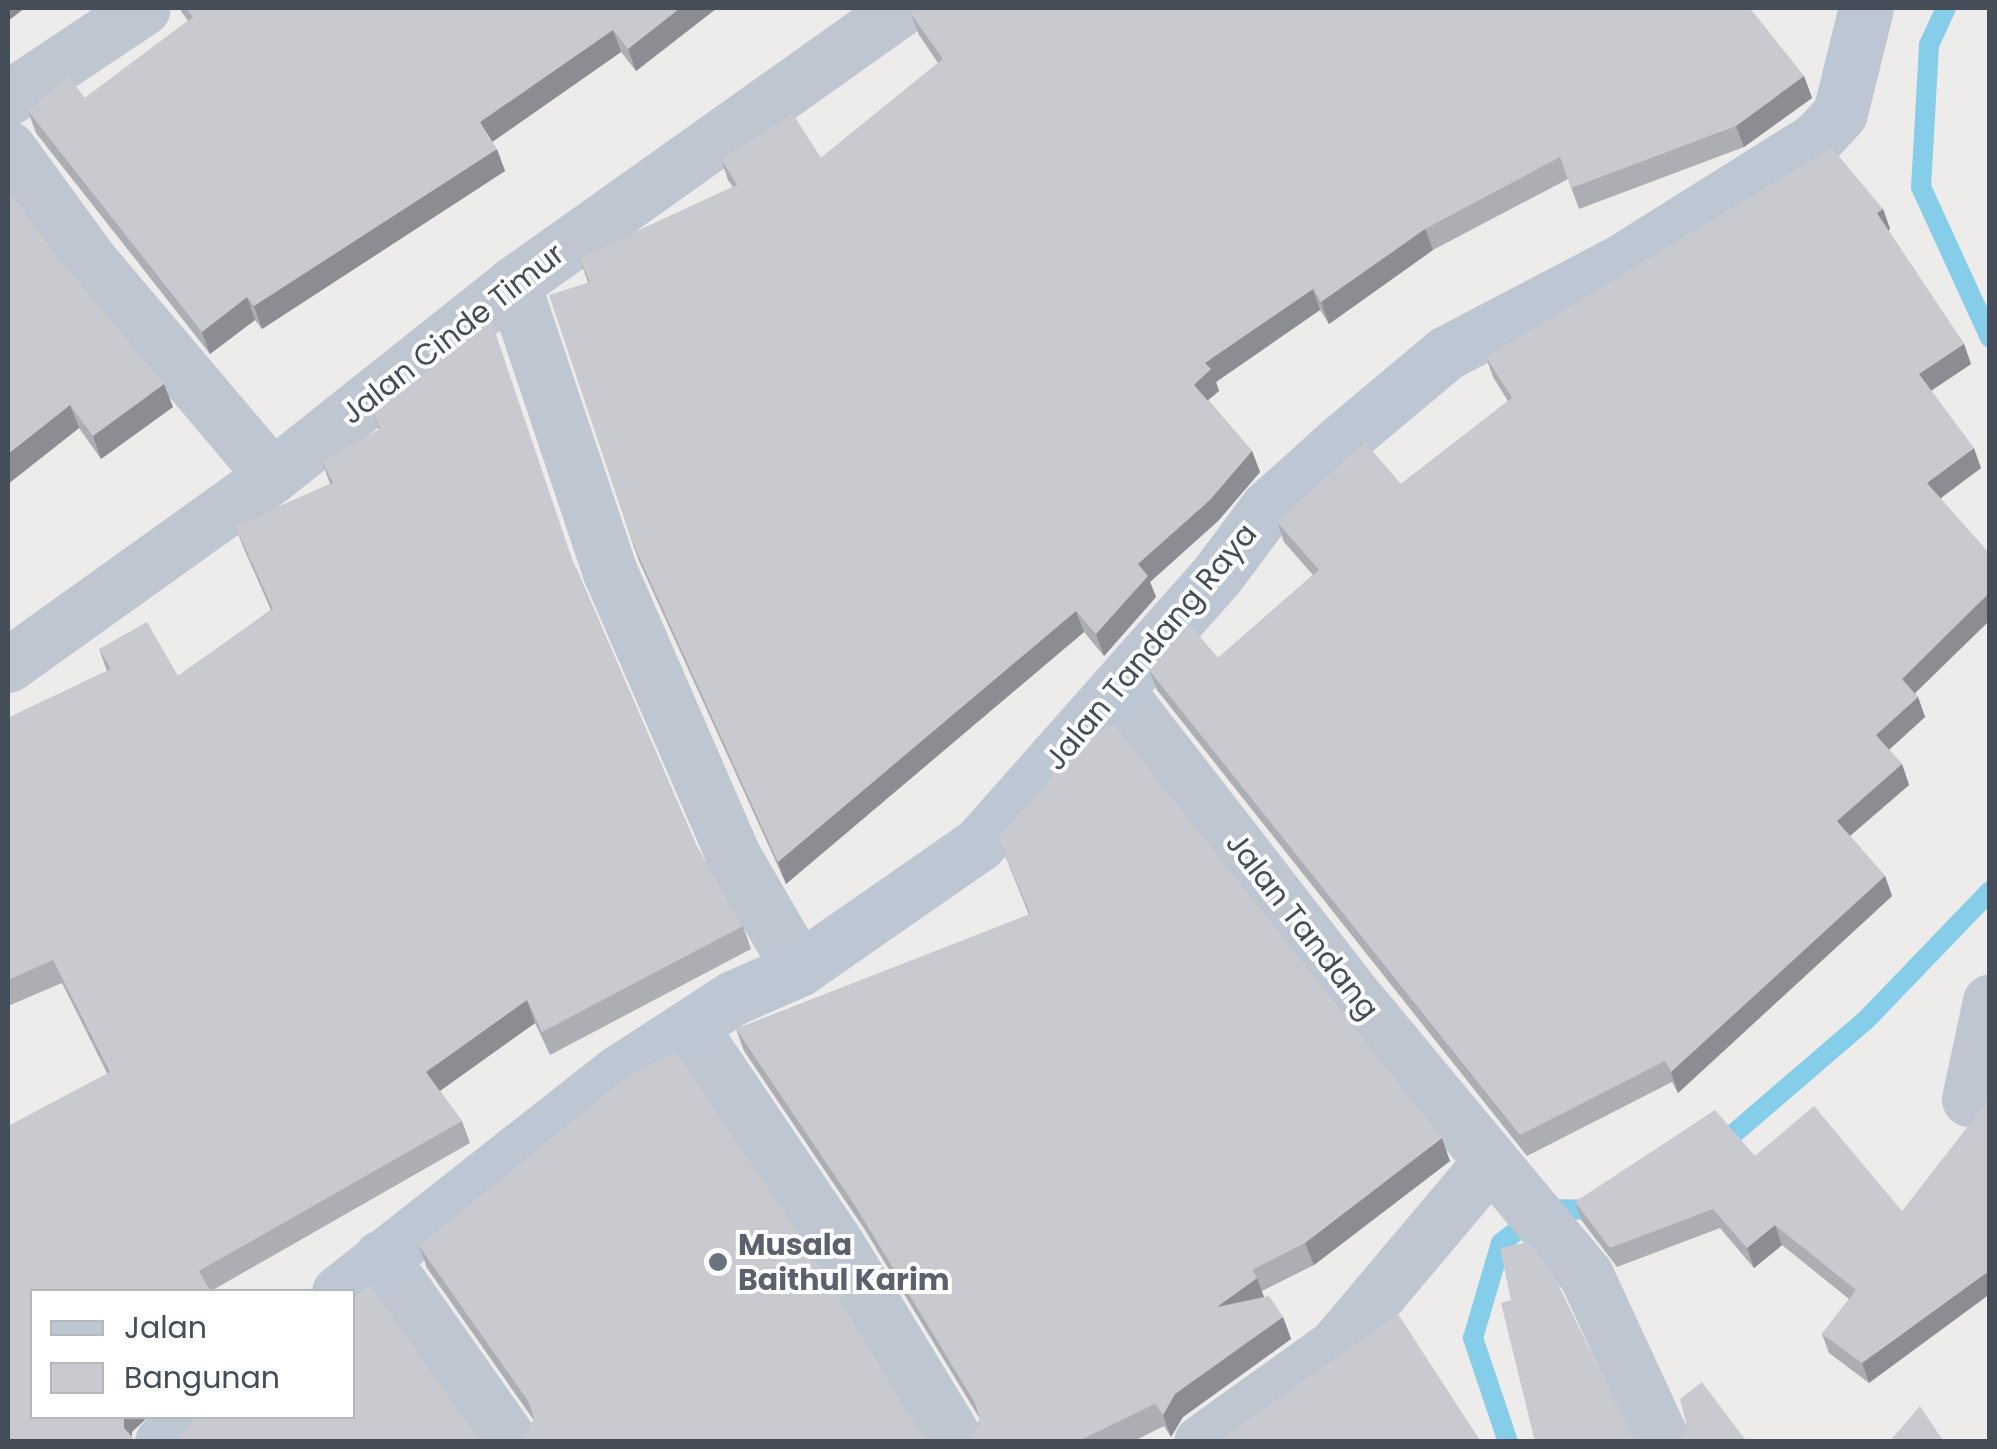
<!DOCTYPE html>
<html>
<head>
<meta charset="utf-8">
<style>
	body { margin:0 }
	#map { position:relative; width:1997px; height:1449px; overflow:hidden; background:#eeebeb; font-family:Poppins,sans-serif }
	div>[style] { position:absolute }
	.stream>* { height:20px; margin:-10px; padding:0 10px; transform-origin:10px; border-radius:10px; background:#86cde9 }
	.street>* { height:55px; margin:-27.5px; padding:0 27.5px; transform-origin:27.5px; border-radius:27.5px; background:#bec6d1 }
	.secondary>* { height:55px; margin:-27.5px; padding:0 27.5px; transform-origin:27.5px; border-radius:27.5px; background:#bdc7d4 }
	.wall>* { inset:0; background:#acaeb3 }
	.shaded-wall>* { inset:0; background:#8c8d92 }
	.building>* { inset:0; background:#c8cad0 }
	.dots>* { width:28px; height:28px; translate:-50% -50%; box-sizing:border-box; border:5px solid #fff; border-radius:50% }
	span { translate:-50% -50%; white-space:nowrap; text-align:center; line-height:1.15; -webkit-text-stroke:8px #fff; paint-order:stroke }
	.street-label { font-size:30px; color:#444d58 }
	.worship-label { font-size:30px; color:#5b616d; font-weight:700 }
	.left { translate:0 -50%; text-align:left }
	.frame { position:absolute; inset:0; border:10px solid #444d58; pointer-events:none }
	.legend { position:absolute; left:30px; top:1289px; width:325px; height:130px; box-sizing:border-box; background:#fff; border:2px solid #b4b8bc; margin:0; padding:12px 18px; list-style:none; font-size:30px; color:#444d58 }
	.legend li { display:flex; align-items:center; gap:20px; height:50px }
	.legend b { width:50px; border:2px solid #b4b8bc }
</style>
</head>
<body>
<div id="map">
	<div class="stream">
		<div style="left:1946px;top:8px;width:41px;rotate:114.7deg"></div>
		<div style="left:1929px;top:45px;width:142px;rotate:93.2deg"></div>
		<div style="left:1921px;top:187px;width:166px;rotate:65.4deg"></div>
		<div style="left:1717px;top:1148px;width:196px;rotate:-40.7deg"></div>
		<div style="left:1866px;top:1020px;width:179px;rotate:-46.1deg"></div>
		<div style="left:1508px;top:1442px;width:110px;rotate:-108.6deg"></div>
		<div style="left:1473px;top:1338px;width:99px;rotate:-73.6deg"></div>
		<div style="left:1501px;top:1243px;width:56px;rotate:-37.7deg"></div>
		<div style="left:1545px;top:1209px;width:59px;rotate:1deg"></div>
	</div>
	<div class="street">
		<div style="left:8px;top:98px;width:162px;rotate:-33.7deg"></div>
		<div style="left:8px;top:148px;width:142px;rotate:53.9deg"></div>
		<div style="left:92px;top:263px;width:279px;rotate:49.8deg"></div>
		<div style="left:513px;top:284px;width:304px;rotate:71.4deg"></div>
		<div style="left:610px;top:572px;width:311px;rotate:66.5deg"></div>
		<div style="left:734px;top:857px;width:129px;rotate:59.9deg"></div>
		<div style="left:8px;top:665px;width:325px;rotate:-35.6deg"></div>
		<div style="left:272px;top:476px;width:308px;rotate:-38.5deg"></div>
		<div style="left:513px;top:284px;width:476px;rotate:-35.4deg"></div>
		<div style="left:1116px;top:689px;width:376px;rotate:52.2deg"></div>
		<div style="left:1346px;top:986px;width:376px;rotate:50.3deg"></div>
		<div style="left:1586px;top:1275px;width:184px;rotate:65.2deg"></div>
		<div style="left:691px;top:1028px;width:263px;rotate:56deg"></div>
		<div style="left:838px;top:1246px;width:229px;rotate:58.7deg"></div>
		<div style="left:1969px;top:1099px;width:100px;rotate:-77.9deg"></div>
		<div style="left:381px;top:1257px;width:226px;rotate:54.9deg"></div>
		<div style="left:1201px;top:1442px;width:165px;rotate:-35.6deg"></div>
		<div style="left:1335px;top:1346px;width:241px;rotate:-49.9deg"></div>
	</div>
	<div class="secondary">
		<div style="left:339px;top:1292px;width:356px;rotate:-38.2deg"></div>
		<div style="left:619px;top:1072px;width:136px;rotate:-33deg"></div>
		<div style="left:733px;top:998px;width:72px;rotate:-23.7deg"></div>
		<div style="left:799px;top:969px;width:219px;rotate:-34.8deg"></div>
		<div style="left:979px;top:844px;width:359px;rotate:-48.5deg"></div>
		<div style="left:1217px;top:575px;width:84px;rotate:-53.3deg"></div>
		<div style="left:1267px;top:508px;width:98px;rotate:-42.1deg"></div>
		<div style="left:1340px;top:442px;width:138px;rotate:-40deg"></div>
		<div style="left:1446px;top:353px;width:196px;rotate:-27.6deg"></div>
		<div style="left:1620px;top:262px;width:231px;rotate:-32.1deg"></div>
		<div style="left:1816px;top:139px;width:35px;rotate:-47deg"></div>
		<div style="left:1840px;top:113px;width:108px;rotate:-76.1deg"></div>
		<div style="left:162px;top:1442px;width:37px;rotate:-44deg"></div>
	</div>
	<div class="wall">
		<div style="clip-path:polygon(179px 8px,717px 8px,636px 71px,621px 52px,492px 142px,505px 171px,262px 329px,255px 320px,210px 354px,36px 133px,28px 111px,85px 98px,188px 21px)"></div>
		<div style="clip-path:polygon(911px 14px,1804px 76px,1812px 98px,1744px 147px,1579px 209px,1568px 179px,1433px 250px,1329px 324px,1320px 310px,1216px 382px,1219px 391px,1208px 400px,1252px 451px,1260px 472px,1218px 521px,1150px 582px,1156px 597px,1104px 656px,1084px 632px,786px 884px,639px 561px,631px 539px,588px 282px,579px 258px,733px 187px,728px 180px,721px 159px,821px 158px,938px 63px,919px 35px)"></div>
		<div style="clip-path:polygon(8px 189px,60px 260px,173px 407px,101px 459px,79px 428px,8px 484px)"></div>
		<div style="clip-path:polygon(1883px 209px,1890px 229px,1888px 230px,1964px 344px,1971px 364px,1931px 391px,1981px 468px,1941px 498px,1990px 620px,1915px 693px,1918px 697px,1925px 717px,1889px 750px,1902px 764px,1909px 785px,1850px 836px,1885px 876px,1892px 896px,1678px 1093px,1672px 1082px,1527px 1156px,1157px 690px,1149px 670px,1218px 658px,1313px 575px,1284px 542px,1277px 522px,1401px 484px,1508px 401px,1493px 377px,1486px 357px)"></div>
		<div style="clip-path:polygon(371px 408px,576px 568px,697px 847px,743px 926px,751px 949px,550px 1055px,535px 1023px,440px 1091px,462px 1121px,470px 1143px,211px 1291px,132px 1432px,132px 1437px,8px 1442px,107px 1073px,62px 983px,8px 1006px,8px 718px,107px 671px,99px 649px,178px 676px,271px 610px,244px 549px,235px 526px,330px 484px,322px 461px,379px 430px)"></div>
		<div style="clip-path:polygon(998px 838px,1450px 1161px,1314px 1265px,1262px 1291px,1264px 1297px,1283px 1317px,1291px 1339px,1183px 1417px,1171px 1437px,1164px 1426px,1132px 1442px,968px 1442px,980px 1419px,865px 1230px,744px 1051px,736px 1029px,1029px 915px)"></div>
		<div style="clip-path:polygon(1755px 1156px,1902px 1211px,1869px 1383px,1829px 1353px,1822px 1334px,1849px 1299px,1782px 1245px,1754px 1268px,1720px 1228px,1617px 1267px,1582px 1221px,1575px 1202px)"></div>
		<div style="clip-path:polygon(419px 1246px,922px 1436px,533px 1419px,427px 1268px)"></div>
	</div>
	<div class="shaded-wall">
		<div style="clip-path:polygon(8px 8px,25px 8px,8px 21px)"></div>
		<div style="clip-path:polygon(680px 8px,717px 8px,636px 71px,628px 49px)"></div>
		<div style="clip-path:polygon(613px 30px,621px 52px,488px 145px,480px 122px)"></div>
		<div style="clip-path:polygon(1804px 76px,1812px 98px,1744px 147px,1736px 126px)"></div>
		<div style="clip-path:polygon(497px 149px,505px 171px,262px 329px,254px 306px)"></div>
		<div style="clip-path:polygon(1883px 209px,1890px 229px,1885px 234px,1877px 213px)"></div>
		<div style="clip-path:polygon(1425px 229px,1433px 250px,1329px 324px,1321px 302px)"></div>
		<div style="clip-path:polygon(1313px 289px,1320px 310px,1216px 382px,1219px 391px,1201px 406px,1194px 385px,1205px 363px)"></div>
		<div style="clip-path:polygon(247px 297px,255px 320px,210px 354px,202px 332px)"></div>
		<div style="clip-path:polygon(1964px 344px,1971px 364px,1926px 394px,1919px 374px)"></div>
		<div style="clip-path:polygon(164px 384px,173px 407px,101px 459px,93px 436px)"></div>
		<div style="clip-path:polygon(70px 405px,79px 428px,8px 484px,8px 454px)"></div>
		<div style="clip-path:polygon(1974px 448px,1981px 468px,1934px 503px,1927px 483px)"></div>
		<div style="clip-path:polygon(1252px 451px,1260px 472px,1218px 521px,1150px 582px,1156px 597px,1104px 656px,1096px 634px,1138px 564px)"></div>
		<div style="clip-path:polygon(1990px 592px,1990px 620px,1909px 699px,1902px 679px)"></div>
		<div style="clip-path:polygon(1076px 611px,1084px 632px,786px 884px,778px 862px)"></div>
		<div style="clip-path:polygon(1918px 697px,1925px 717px,1883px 755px,1876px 735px)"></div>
		<div style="clip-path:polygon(1902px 764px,1909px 785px,1844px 841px,1837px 821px)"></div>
		<div style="clip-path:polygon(1885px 876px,1892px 896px,1678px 1093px,1671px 1072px)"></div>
		<div style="clip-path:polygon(527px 1000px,535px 1023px,434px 1095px,426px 1072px)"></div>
		<div style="clip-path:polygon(1442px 1138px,1450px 1161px,1314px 1265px,1305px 1243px)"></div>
		<div style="clip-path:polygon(1775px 1225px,1782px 1245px,1754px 1268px,1747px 1248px)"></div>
		<div style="clip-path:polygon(1990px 1270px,1990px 1294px,1869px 1383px,1862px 1363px)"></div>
		<div style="clip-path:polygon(1257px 1278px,1265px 1300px,1217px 1307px)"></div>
		<div style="clip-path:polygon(1283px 1317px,1291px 1339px,1183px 1417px,1171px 1437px,1163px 1415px,1175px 1394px)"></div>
		<div style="clip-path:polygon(124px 1416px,149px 1416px,132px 1432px,132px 1442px,124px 1428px)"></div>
	</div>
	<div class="building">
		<div style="clip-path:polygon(186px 8px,680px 8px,628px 49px,613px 30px,480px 122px,497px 149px,254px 306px,247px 297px,202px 332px,28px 111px,68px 76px,85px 98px,193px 17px)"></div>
		<div style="clip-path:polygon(920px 8px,1750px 8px,1804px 76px,1736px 126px,1571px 188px,1560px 157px,1425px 229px,1321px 302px,1313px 289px,1205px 363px,1211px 369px,1194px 385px,1252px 451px,1210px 500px,1138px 564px,1148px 576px,1096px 634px,1076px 611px,778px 862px,631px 539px,549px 295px,590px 282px,579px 258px,737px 185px,721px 159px,793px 114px,821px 158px,943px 59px,911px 14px)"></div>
		<div style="clip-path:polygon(1832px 148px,1883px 209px,1877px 213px,1964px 344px,1919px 374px,1974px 448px,1927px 483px,1990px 554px,1990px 592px,1902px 679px,1918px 697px,1876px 735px,1902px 764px,1837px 821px,1885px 876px,1671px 1072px,1665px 1061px,1520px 1135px,1149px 670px,1190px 625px,1218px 658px,1319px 570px,1277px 522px,1365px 442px,1401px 484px,1512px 398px,1486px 357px)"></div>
		<div style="clip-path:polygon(8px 189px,60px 260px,164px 384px,93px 436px,70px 405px,8px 454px)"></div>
		<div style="clip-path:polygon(489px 314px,573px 562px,697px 847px,743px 926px,542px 1032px,527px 1000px,426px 1072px,462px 1121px,199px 1271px,211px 1292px,32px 1292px,32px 1416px,124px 1416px,124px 1428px,137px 1442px,8px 1442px,8px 1126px,110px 1072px,53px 960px,8px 980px,8px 718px,111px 669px,99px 649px,147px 622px,178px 676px,273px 609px,235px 526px,333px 483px,322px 461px,380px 429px,371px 408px,431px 370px,428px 362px)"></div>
		<div style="clip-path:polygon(1114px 725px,1442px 1138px,1305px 1243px,1252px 1270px,1257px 1278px,1217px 1307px,1269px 1296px,1283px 1317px,1175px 1394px,1163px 1415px,1155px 1404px,1076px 1442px,968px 1442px,980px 1420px,975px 1403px,856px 1207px,736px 1029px,1030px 914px,998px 838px,1085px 740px)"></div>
		<div style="clip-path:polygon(676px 1052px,803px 1240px,922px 1436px,932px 1442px,523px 1442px,534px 1418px,528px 1401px,419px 1246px,629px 1075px)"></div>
		<div style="clip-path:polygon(1990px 1098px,1990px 1270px,1862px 1363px,1822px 1334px,1856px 1290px,1775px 1225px,1747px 1248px,1713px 1209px,1610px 1248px,1575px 1202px,1715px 1110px,1755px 1156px,1814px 1106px,1902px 1211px)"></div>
		<div style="clip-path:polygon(1528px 1242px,1551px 1270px,1635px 1442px,1535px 1442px,1501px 1303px,1511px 1300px,1500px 1248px)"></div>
		<div style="clip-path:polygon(370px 1285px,478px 1438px,485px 1442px,176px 1442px,198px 1416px,352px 1416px,352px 1299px)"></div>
		<div style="clip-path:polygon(1398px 1314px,1481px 1442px,1217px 1442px)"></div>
		<div style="clip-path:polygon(1702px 1382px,1747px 1442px,1675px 1442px,1680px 1439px,1686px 1422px,1680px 1399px)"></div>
		<div style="clip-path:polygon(1920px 1406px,1944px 1442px,1889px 1442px)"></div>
	</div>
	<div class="dots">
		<div style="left:718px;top:1262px;background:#6b7280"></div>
	</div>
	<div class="street-label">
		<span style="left:453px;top:334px;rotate:-38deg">Jalan Cinde Timur</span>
		<span style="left:1151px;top:647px;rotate:-50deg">Jalan Tandang Raya</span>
		<span style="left:1302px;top:926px;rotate:52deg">Jalan Tandang</span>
	</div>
	<div class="worship-label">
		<span class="left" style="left:738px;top:1262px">Musala<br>Baithul Karim</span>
	</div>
	<div class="frame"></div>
	<ul class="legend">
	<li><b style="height:12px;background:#bdc7d4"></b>Jalan</li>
	<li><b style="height:28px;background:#c8cad0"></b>Bangunan</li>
	</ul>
</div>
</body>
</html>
